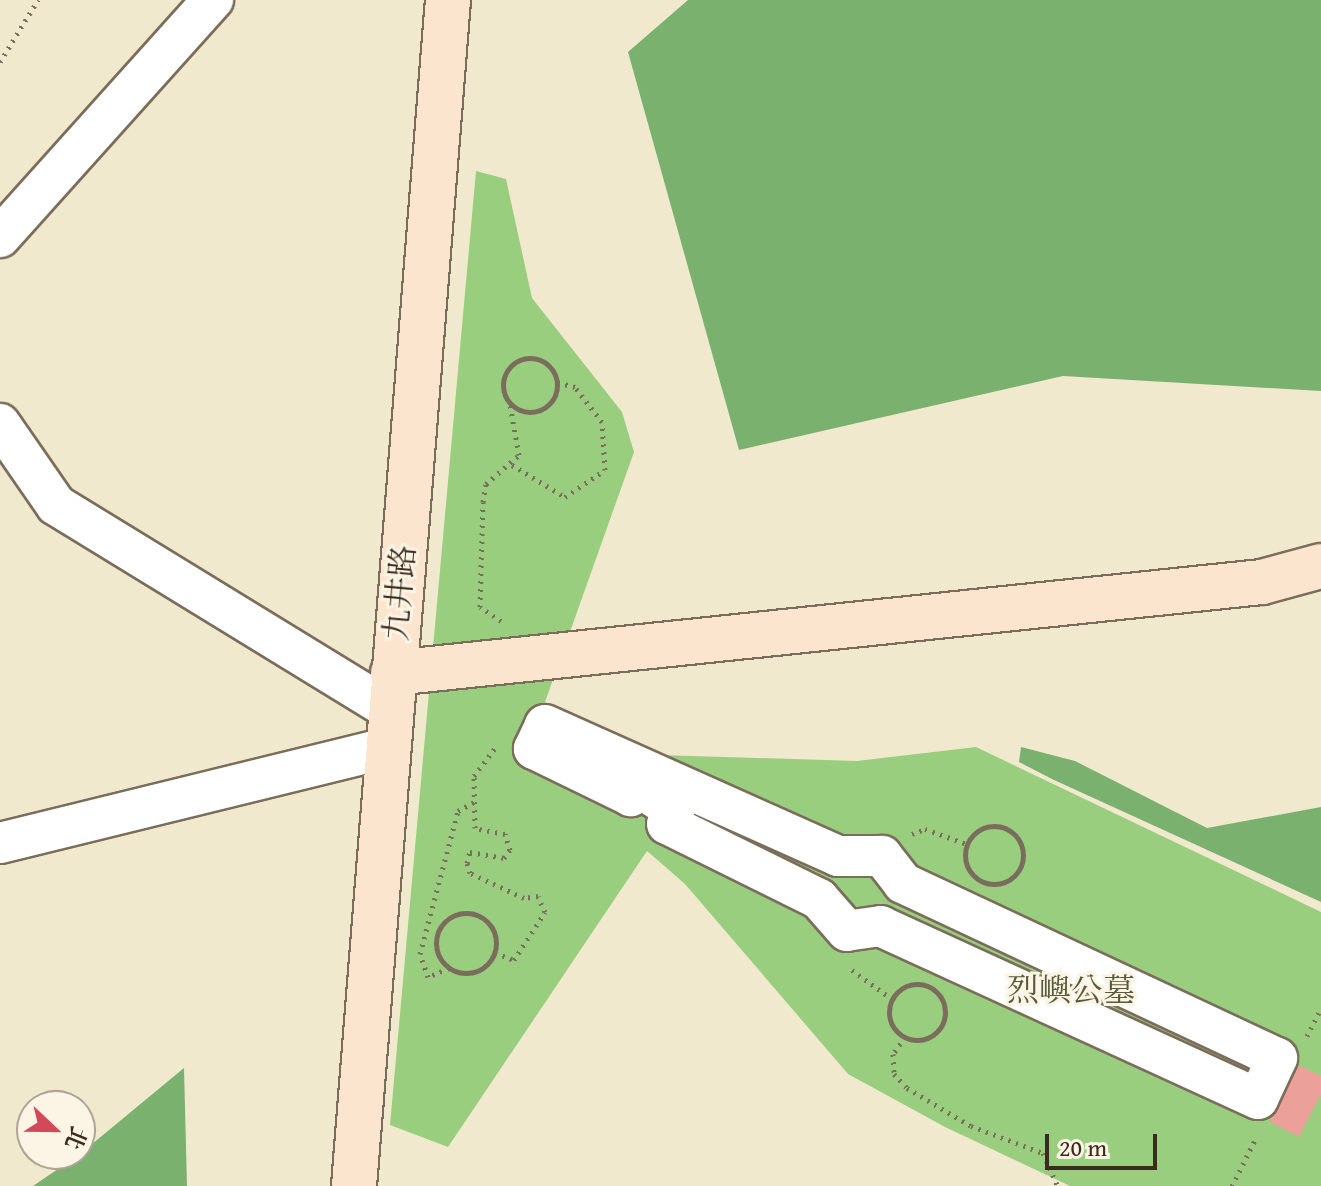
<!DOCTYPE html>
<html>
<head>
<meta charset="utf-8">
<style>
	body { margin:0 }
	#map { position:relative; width:1321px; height:1186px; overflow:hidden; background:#f1e9cd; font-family:"Gentium Book Plus","Noto Serif TC",serif }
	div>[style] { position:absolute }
	.green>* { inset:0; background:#99ce7f }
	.forest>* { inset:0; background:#7ab16e }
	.building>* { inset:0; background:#eba09a }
	.path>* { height:5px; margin-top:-2.5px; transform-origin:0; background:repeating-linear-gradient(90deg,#7b6d5b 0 2px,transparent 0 8px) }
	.path>.ring { margin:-2.5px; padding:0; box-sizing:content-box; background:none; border:5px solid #7b6d5b; border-radius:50% }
	.roads { filter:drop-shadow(2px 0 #7b6d5b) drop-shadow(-2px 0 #7b6d5b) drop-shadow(0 2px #7b6d5b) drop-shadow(0 -2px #7b6d5b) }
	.street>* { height:40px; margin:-20px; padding:0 20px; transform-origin:20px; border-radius:20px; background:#fff }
	.secondary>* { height:44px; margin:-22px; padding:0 22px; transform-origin:22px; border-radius:22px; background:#fbe5cf }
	span { translate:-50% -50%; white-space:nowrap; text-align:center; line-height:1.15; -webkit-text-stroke:6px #fcf5e5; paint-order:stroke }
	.street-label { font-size:32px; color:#3b2a1e }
	.park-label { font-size:32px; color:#575b3b }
	.north { position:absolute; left:16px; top:1090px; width:80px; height:80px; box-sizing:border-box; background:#fcf5e5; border:2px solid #afa495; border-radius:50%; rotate:112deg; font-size:22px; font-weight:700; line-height:32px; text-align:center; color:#3b2a1e }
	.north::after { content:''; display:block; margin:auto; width:28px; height:36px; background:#d1495b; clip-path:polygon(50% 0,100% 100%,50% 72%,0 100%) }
	.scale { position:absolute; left:1045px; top:1134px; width:112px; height:36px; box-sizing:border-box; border:4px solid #3b2a1e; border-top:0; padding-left:10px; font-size:24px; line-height:28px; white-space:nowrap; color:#3b2a1e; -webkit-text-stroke:6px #fcf5e5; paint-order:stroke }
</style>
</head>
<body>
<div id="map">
	<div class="green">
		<div style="clip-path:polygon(476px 171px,506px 179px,532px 298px,622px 412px,634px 452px,545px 702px,659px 755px,857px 761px,976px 747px,1321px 912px,1321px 1186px,1070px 1186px,945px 1127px,848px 1074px,685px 884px,647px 851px,448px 1147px,390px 1125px)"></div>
	</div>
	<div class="forest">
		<div style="clip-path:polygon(688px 0,1321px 0,1321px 391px,1063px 376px,739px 450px,628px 52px)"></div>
		<div style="clip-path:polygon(1021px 747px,1075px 761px,1207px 828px,1321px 807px,1321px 902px,1054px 780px,1019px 762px)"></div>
		<div style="clip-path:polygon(184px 1068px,187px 1186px,33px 1186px,80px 1154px)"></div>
	</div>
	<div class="building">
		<div style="clip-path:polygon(1299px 1065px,1321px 1076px,1321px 1094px,1299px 1137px,1270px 1122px)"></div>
	</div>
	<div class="path">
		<div style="left:0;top:62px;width:73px;rotate:-58.5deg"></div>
		<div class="ring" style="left:503px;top:358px;width:49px;height:49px"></div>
		<div style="left:512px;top:465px;width:62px;rotate:31.1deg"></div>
		<div style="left:565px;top:497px;width:48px;rotate:-34deg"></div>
		<div style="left:605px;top:470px;width:48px;rotate:-93.6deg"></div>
		<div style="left:602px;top:422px;width:44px;rotate:-127.6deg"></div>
		<div style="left:575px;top:387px;width:18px;rotate:-164deg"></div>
		<div style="left:501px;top:621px;width:25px;rotate:-146deg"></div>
		<div style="left:480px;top:607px;width:105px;rotate:-88.4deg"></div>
		<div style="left:483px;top:502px;width:18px;rotate:-81deg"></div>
		<div style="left:486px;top:484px;width:44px;rotate:-41.3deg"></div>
		<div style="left:519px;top:455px;width:51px;rotate:-100.2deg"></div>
		<div class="ring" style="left:965px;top:826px;width:53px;height:53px"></div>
		<div style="left:912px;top:834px;width:14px;rotate:-21deg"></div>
		<div style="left:925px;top:829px;width:45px;rotate:19.7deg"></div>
		<div class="ring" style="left:436px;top:913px;width:55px;height:55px"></div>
		<div style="left:495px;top:953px;width:20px;rotate:20deg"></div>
		<div style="left:514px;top:960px;width:57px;rotate:-57.1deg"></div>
		<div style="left:545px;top:912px;width:17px;rotate:-114deg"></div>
		<div style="left:538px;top:896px;width:14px;rotate:172deg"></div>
		<div style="left:524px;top:898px;width:60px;rotate:-155.2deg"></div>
		<div style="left:470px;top:873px;width:10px;rotate:-107deg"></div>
		<div style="left:467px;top:863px;width:11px;rotate:-75deg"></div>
		<div style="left:470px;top:852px;width:35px;rotate:10deg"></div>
		<div style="left:504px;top:858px;width:10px;rotate:-53deg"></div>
		<div style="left:510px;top:850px;width:17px;rotate:-107deg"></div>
		<div style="left:505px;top:834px;width:31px;rotate:-169deg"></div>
		<div style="left:475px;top:828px;width:52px;rotate:-91.1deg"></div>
		<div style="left:474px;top:776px;width:36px;rotate:-53deg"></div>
		<div style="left:449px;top:968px;width:23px;rotate:157deg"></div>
		<div style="left:428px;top:977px;width:24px;rotate:-109deg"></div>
		<div style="left:420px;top:954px;width:148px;rotate:-75.1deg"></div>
		<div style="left:458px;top:811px;width:21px;rotate:-29deg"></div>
		<div style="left:852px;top:970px;width:49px;rotate:35.9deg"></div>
		<div class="ring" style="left:889px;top:984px;width:51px;height:51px"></div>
		<div style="left:1307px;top:1036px;width:31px;rotate:-63deg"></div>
		<div style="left:905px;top:1037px;width:21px;rotate:125deg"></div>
		<div style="left:893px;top:1054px;width:20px;rotate:87deg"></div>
		<div style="left:894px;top:1074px;width:19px;rotate:47deg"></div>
		<div style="left:907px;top:1088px;width:74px;rotate:30.7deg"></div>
		<div style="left:971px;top:1126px;width:77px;rotate:20.6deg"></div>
		<div style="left:1043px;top:1153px;width:36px;rotate:66deg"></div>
		<div style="left:1232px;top:1186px;width:54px;rotate:-63.4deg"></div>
	</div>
	<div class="roads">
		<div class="street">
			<div style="left:0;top:237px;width:319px;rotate:-48.1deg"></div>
			<div style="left:0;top:424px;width:98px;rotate:55.3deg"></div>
			<div style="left:56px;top:505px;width:391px;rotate:31.5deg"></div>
			<div style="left:545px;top:725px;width:321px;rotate:24.1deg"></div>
			<div style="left:838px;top:856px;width:44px"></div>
			<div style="left:882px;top:856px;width:34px;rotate:52deg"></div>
			<div style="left:903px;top:883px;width:413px;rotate:25.1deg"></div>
			<div style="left:1277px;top:1058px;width:45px;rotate:114.9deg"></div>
			<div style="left:1258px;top:1099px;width:415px;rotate:-155.4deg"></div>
			<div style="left:881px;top:926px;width:34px;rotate:172deg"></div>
			<div style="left:847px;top:931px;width:43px;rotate:-131.2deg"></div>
			<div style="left:819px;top:899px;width:169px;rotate:-153.7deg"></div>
			<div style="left:667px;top:824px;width:16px;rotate:-63deg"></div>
			<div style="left:674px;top:810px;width:44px;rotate:-147deg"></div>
			<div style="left:637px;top:786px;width:12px;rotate:121deg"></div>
			<div style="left:631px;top:796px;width:108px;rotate:-154.1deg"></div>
			<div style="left:534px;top:749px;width:26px;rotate:-65deg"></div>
			<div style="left:0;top:843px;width:394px;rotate:-13.8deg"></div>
		</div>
		<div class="secondary">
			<div style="left:393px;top:673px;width:874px;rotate:-5.98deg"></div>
			<div style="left:1262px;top:582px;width:61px;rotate:-15.2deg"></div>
			<div style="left:354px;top:1186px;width:1190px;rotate:-85.47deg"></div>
		</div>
	</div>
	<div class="street-label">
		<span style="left:400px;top:593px;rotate:-85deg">九井路</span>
	</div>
	<div class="park-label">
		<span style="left:1071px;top:990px">烈嶼公墓</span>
	</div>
	<div class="north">北</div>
	<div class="scale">20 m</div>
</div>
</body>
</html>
